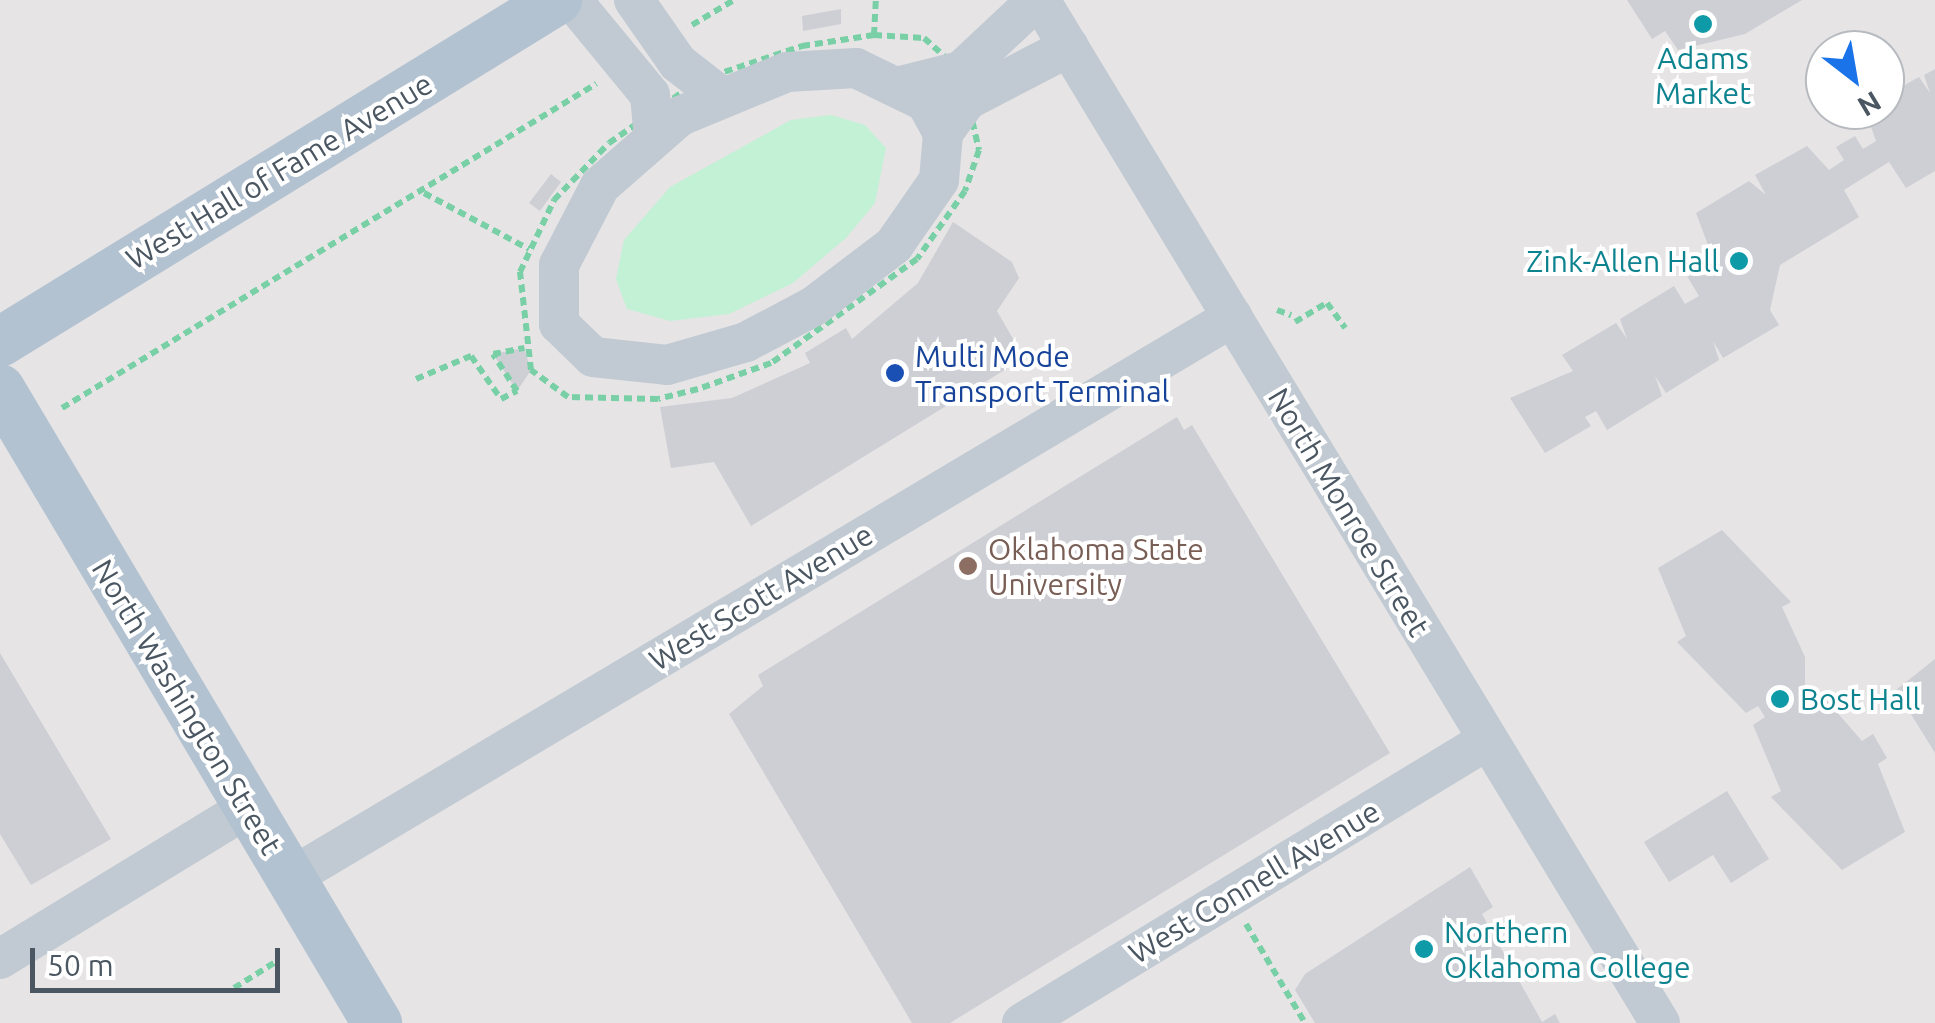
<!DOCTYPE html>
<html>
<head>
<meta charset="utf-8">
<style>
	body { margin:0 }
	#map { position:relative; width:1935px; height:1023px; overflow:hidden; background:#f5f3f3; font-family:Ubuntu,sans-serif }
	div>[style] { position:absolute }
	.education>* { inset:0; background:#e6e4e5 }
	.green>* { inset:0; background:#c3f1d5 }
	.building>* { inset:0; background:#cdcfd5 }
	.path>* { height:6px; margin-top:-3px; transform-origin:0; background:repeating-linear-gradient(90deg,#7ad0a6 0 8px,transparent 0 13px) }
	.minor>* { height:40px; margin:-20px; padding:0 20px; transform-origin:20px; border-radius:20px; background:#c1cad2 }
	.major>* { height:50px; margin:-25px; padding:0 25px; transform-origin:25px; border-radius:25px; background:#b3c2d1 }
	.dots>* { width:28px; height:28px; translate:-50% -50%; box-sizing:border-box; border:5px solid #fff; border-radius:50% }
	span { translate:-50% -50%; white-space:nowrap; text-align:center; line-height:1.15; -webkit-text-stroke:8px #fff; paint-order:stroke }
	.culture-label { font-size:30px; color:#0d838f }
	.right { translate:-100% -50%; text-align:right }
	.left { translate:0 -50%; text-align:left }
	.street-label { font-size:30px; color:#4a5661 }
	.transit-label { font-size:30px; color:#164399 }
	.education-label { font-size:30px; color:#785e54 }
	.north { position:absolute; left:1805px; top:30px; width:100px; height:100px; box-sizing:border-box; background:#fff; border:2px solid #b7bbc0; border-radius:50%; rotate:149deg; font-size:28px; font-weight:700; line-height:40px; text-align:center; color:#4a5661 }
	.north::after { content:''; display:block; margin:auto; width:35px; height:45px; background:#1a73e8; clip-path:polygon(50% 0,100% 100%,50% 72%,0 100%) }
	.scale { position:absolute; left:30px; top:948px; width:250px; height:45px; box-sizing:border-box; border:5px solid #4a5661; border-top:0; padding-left:12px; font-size:30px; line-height:35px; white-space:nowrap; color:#4a5661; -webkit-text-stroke:8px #fff; paint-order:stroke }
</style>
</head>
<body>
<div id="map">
	<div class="education">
		<div style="clip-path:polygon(evenodd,0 0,1935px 0,1935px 1023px,0 1023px,0 0,1825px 50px,1885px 50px,1885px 110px,1825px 110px,1825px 50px)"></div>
	</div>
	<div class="green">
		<div style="clip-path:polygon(831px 115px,865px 125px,886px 148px,875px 203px,846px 238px,793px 283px,729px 314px,670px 321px,627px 309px,616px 279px,624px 240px,670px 187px,791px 120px)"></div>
	</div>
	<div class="building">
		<div style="clip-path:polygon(1627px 0,1802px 0,1745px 34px,1678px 50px,1665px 31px,1652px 39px)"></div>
		<div style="clip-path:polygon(841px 9px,841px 24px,803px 31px,802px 16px)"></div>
		<div style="clip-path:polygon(1935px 69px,1935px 171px,1906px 188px,1889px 162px,1844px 190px,1859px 217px,1780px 265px,1770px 310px,1779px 325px,1723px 358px,1713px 341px,1719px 360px,1666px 393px,1655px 376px,1662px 396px,1607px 430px,1596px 411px,1585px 417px,1591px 426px,1545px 453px,1510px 398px,1573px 371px,1562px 355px,1616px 323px,1627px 339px,1620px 319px,1674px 286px,1685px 304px,1699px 296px,1687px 276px,1708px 245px,1696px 213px,1749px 181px,1766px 195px,1755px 175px,1807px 146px,1829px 170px,1844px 160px,1836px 147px,1855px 136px,1863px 149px,1876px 141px,1865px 110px,1885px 110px,1885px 96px,1919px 77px,1930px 93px,1924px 75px)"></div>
		<div style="clip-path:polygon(551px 174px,561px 182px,540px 211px,529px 203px)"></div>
		<div style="clip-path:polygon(953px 222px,1012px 262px,1019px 278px,997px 311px,1024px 358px,751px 526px,714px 462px,671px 468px,660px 407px,732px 398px,810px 363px,805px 353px,846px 328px,852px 339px,918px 283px)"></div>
		<div style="clip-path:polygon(524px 348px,531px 370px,517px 391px,493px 354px)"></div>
		<div style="clip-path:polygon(1177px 417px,1184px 430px,1192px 425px,1390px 753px,950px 1023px,912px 1023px,729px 714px,763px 686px,758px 675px)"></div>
		<div style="clip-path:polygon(1722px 530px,1791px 602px,1782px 607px,1805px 657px,1805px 692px,1814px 686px,1862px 741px,1873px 734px,1887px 758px,1878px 764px,1905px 832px,1842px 870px,1771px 797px,1781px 791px,1753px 725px,1765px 717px,1758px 706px,1746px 713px,1677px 642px,1686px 636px,1658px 568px)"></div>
		<div style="clip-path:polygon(0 653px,111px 839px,31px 885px,0 834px)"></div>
		<div style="clip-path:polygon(1935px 659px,1935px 753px,1896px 690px)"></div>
		<div style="clip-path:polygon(1727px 791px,1769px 859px,1731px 883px,1713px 855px,1669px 882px,1644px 842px)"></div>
		<div style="clip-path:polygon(1470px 867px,1493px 907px,1482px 914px,1542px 1022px,1555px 1014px,1560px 1023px,1315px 1023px,1295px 990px,1305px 974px)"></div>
	</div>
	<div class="path">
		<div style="left:692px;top:25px;width:49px;rotate:-30.8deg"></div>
		<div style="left:874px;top:35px;width:50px;rotate:3.4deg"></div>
		<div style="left:924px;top:38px;width:50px;rotate:41.7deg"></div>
		<div style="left:961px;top:71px;width:81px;rotate:77.2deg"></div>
		<div style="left:979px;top:150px;width:43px;rotate:108.9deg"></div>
		<div style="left:965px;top:191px;width:83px;rotate:125.2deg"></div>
		<div style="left:917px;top:259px;width:179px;rotate:144.5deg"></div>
		<div style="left:771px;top:363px;width:77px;rotate:160.4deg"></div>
		<div style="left:698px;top:389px;width:41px;rotate:166deg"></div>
		<div style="left:658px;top:399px;width:90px;rotate:-178.7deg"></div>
		<div style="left:568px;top:397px;width:46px;rotate:-143.9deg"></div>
		<div style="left:531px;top:370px;width:99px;rotate:-96.4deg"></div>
		<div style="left:520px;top:272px;width:80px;rotate:-64.7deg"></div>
		<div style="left:554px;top:200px;width:79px;rotate:-46deg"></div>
		<div style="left:609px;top:143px;width:111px;rotate:-34.7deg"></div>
		<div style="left:700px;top:80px;width:108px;rotate:-18.4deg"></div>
		<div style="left:802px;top:46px;width:73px;rotate:-8.7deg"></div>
		<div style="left:874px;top:35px;width:35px;rotate:-87deg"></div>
		<div style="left:424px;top:193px;width:119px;rotate:28.1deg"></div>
		<div style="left:1277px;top:310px;width:15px;rotate:20deg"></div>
		<div style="left:1295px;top:322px;width:37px;rotate:-31deg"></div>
		<div style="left:1327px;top:303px;width:31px;rotate:54deg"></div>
		<div style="left:416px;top:379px;width:60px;rotate:-22.7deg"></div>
		<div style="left:471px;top:356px;width:52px;rotate:55.1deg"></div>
		<div style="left:501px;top:399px;width:18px;rotate:-27deg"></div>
		<div style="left:517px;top:391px;width:44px;rotate:-123deg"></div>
		<div style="left:493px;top:354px;width:32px;rotate:-11deg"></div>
		<div style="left:62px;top:408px;width:625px;rotate:-31.25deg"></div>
		<div style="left:1246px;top:924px;width:115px;rotate:59.2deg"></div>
		<div style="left:234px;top:988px;width:51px;rotate:-32.1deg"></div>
	</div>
	<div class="minor">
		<div style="left:572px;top:0;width:123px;rotate:50.6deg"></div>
		<div style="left:650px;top:95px;width:43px;rotate:84.7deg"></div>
		<div style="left:634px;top:0;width:77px;rotate:55.1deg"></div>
		<div style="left:678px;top:63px;width:57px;rotate:37.9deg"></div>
		<div style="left:1040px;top:0;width:1196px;rotate:58.78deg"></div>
		<div style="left:901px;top:86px;width:62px;rotate:-14deg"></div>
		<div style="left:961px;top:71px;width:104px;rotate:-43.1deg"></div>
		<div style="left:943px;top:133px;width:35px;rotate:-119deg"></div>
		<div style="left:926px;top:102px;width:78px;rotate:-154.1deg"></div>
		<div style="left:856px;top:68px;width:69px;rotate:176.7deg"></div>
		<div style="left:787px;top:72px;width:116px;rotate:157.6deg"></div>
		<div style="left:680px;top:116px;width:106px;rotate:138.8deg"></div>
		<div style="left:600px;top:186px;width:89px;rotate:117.4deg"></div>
		<div style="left:559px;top:265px;width:59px;rotate:90deg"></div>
		<div style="left:559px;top:324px;width:47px;rotate:44.1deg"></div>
		<div style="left:593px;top:357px;width:74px;rotate:6.2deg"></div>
		<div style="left:667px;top:365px;width:82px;rotate:-16.2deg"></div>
		<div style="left:746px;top:342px;width:77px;rotate:-27.9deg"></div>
		<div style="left:814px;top:306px;width:101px;rotate:-37.3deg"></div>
		<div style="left:894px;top:245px;width:79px;rotate:-55.3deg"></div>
		<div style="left:939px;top:180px;width:47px;rotate:-85.1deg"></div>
		<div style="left:943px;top:133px;width:41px;rotate:-54deg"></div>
		<div style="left:967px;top:100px;width:115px;rotate:-27.5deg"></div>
		<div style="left:290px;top:878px;width:1097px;rotate:-30.75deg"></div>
		<div style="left:0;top:959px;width:289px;rotate:-31.4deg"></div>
		<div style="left:1022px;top:1023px;width:543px;rotate:-31.29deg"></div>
	</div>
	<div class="major">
		<div style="left:0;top:342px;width:654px;rotate:-31.55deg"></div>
		<div style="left:0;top:389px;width:738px;rotate:59.26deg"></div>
	</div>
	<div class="dots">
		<div style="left:1703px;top:24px;background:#0f9aa8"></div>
		<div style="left:1739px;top:261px;background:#0f9aa8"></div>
		<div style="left:895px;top:373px;background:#1a4fb4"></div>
		<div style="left:968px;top:566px;background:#8d6e63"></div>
		<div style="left:1780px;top:699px;background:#0f9aa8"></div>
		<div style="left:1424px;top:949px;background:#0f9aa8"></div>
	</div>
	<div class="culture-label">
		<span style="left:1703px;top:75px">Adams<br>Market</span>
		<span class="right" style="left:1719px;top:261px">Zink-Allen Hall</span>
		<span class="left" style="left:1800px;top:699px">Bost Hall</span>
		<span class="left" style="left:1444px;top:949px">Northern<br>Oklahoma College</span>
	</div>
	<div class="street-label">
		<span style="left:279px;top:171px;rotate:-31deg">West Hall of Fame Avenue</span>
		<span style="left:1349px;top:512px;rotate:59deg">North Monroe Street</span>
		<span style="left:761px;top:597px;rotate:-31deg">West Scott Avenue</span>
		<span style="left:187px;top:707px;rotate:59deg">North Washington Street</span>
		<span style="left:1254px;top:882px;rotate:-31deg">West Connell Avenue</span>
	</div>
	<div class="transit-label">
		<span class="left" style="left:915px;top:373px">Multi Mode<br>Transport Terminal</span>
	</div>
	<div class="education-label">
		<span class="left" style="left:988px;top:566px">Oklahoma State<br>University</span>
	</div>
	<div class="north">N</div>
	<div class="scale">50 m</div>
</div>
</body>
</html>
